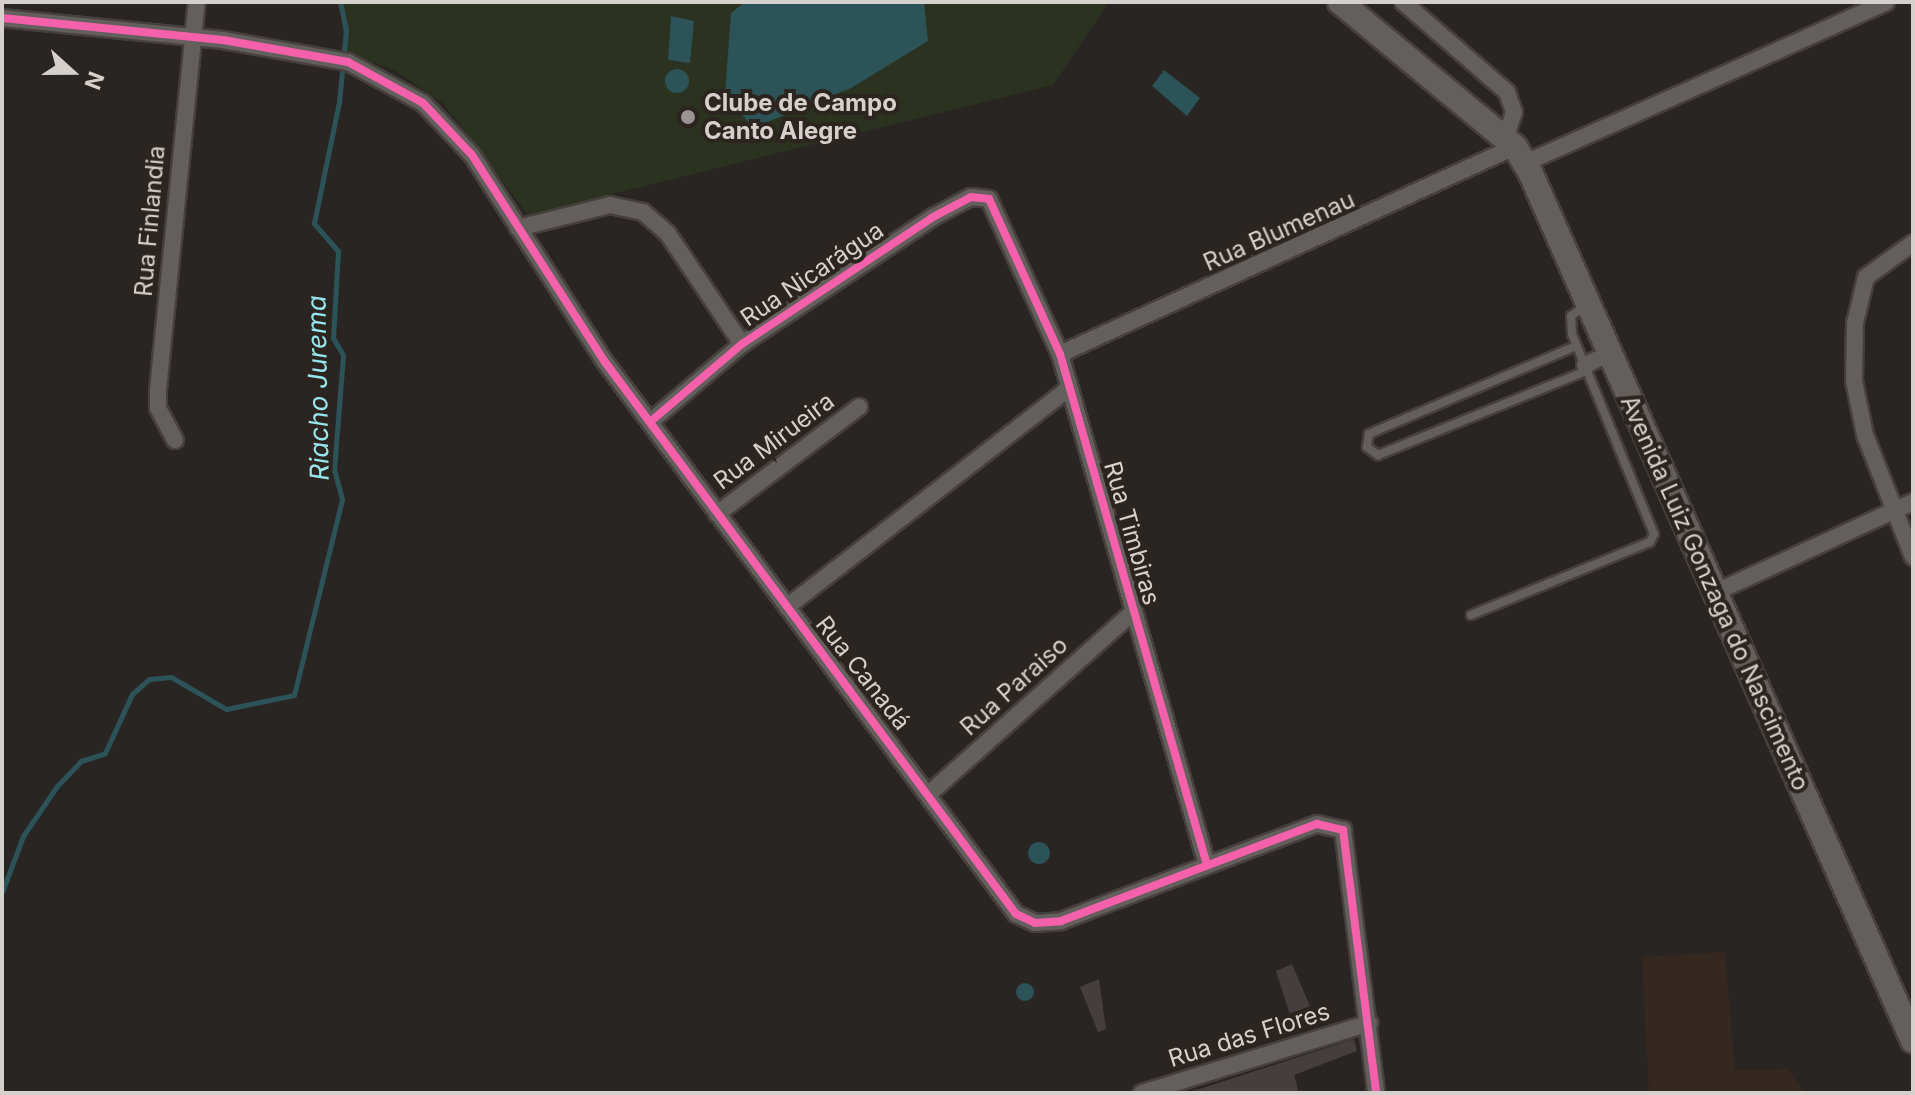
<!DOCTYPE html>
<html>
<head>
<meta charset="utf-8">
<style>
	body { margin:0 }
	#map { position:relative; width:1915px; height:1095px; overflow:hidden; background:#292522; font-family:Inter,sans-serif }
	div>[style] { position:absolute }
	.built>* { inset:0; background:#352820 }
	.green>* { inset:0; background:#2b3220 }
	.water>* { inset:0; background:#2c5357 }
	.round { border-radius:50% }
	.stream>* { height:5px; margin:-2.5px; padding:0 2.5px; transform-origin:2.5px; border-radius:2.5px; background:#2c5357 }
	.building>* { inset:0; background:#453d3e }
	.roads { filter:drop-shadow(2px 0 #45403e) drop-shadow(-2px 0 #45403e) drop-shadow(0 2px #45403e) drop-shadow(0 -2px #45403e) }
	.lane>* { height:8px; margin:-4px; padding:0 4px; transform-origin:4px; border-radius:4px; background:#635f5d }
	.street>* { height:16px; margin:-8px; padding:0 8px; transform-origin:8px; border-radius:8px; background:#635f5d }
	.secondary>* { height:24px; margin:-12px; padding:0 12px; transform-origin:12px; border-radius:12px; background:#635f5d }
	.cycleway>* { height:8px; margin:-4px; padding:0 4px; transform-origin:4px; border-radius:4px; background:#f560ab }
	.dots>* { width:22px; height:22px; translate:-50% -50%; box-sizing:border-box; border:4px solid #2c241f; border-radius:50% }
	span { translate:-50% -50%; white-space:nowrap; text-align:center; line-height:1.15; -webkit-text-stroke:8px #2c241f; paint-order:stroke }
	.poi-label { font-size:24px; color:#d6d0cd; font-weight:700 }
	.left { translate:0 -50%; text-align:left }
	.street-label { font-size:24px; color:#d6d0cd }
	.water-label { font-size:26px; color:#97e6ee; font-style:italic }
	.frame { position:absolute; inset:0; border:4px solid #d6d0cd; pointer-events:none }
	.north { position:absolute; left:32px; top:32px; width:80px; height:80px; -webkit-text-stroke:6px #2c241f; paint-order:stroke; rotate:111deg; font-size:22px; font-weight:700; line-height:32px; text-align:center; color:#d6d0cd }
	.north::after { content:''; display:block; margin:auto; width:28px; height:36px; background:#d6d0cd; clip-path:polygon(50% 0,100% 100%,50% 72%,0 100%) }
</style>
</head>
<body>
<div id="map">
	<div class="built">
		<div style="clip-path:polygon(1725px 952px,1735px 1070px,1788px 1069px,1805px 1093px,1649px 1093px,1642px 957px)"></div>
	</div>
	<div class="green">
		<div style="clip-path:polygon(340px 2px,1109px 2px,1053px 85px,528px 215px,443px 103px,396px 71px,344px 52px)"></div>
	</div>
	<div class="water">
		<div style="clip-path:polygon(745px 2px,924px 2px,928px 41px,851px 88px,753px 128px,725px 94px,731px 13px)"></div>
		<div style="clip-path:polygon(671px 16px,694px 21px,690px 63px,668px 60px)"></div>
		<div class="round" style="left:665px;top:69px;width:24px;height:24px"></div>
		<div style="clip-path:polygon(1164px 70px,1200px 98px,1187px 116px,1152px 86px)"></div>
		<div class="round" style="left:1028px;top:842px;width:22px;height:22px"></div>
		<div class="round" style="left:1016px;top:983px;width:18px;height:18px"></div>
	</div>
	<div class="stream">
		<div style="left:2px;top:892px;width:60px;rotate:-69.4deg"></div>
		<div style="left:23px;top:836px;width:60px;rotate:-55.8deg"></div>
		<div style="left:57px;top:786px;width:35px;rotate:-46deg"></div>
		<div style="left:81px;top:761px;width:25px;rotate:-18deg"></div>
		<div style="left:105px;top:753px;width:65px;rotate:-65.4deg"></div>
		<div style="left:132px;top:694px;width:23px;rotate:-41deg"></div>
		<div style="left:149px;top:679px;width:22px;rotate:-5deg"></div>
		<div style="left:171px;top:677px;width:64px;rotate:30.2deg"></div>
		<div style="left:226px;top:709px;width:69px;rotate:-11.6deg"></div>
		<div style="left:294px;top:695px;width:202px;rotate:-76.2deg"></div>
		<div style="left:342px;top:499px;width:30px;rotate:-105deg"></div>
		<div style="left:334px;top:470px;width:115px;rotate:-85.5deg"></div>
		<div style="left:343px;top:355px;width:20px;rotate:-120deg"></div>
		<div style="left:333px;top:338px;width:87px;rotate:-86.7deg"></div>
		<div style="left:338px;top:251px;width:37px;rotate:-131deg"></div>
		<div style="left:314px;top:223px;width:124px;rotate:-78.3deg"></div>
		<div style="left:339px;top:102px;width:72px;rotate:-84.4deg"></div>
		<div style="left:346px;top:30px;width:29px;rotate:-102deg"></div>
	</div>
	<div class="building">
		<div style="clip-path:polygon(1292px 964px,1310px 1006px,1290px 1015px,1276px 971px)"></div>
		<div style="clip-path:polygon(1099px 979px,1106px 1029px,1098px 1032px,1080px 987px)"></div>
		<div style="clip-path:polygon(1354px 1039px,1357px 1051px,1294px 1075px,1299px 1093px,1187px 1093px)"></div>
	</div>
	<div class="roads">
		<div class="lane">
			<div style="left:1576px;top:346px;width:225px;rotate:157deg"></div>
			<div style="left:1369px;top:434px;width:13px;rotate:99deg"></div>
			<div style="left:1367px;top:447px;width:14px;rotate:36deg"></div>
			<div style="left:1378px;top:455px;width:227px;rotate:-22deg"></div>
			<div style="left:1471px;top:615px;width:193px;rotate:-22.2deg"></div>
			<div style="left:1650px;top:542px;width:9px;rotate:-63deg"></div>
			<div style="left:1654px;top:534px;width:216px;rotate:-112.3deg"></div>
			<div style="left:1572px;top:334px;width:18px;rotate:-93deg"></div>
			<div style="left:1571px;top:316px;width:17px;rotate:-36deg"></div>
		</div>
		<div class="street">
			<div style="left:1403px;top:2px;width:138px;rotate:40.9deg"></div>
			<div style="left:1507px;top:92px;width:21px;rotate:71deg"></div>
			<div style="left:1514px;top:112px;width:28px;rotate:108deg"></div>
			<div style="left:2px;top:18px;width:222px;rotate:5.7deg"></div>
			<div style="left:223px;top:40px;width:127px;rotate:10deg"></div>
			<div style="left:348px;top:62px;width:85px;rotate:28.7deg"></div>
			<div style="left:423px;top:103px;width:71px;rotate:46.7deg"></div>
			<div style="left:472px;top:155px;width:246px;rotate:57.3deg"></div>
			<div style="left:605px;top:362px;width:688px;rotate:53.33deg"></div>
			<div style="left:1016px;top:914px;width:21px;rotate:25deg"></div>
			<div style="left:1035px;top:923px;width:26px;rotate:-4deg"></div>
			<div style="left:1061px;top:921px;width:274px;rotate:-20.8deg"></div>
			<div style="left:1317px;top:824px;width:27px;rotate:13deg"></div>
			<div style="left:1343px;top:830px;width:265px;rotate:82.8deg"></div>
			<div style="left:1525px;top:163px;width:395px;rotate:-24deg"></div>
			<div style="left:518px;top:228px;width:95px;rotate:-14deg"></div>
			<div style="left:610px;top:205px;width:34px;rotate:12deg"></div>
			<div style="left:643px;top:212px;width:33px;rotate:41deg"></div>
			<div style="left:668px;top:234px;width:133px;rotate:56.1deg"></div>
			<div style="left:1913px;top:243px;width:58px;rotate:144.1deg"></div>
			<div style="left:1866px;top:277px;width:47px;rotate:103.4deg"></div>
			<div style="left:1855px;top:323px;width:58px;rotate:91deg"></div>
			<div style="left:1854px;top:381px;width:55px;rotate:78.5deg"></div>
			<div style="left:1865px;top:435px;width:131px;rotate:68.5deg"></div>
			<div style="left:1060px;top:354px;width:500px;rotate:-24.5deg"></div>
			<div style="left:1585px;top:365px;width:26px;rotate:-25deg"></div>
			<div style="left:650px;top:422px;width:121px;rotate:-40.3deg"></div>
			<div style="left:742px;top:344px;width:229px;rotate:-33.6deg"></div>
			<div style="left:933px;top:217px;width:43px;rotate:-27.8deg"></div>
			<div style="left:971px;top:197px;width:18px;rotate:6deg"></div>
			<div style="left:989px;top:199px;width:170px;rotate:65.4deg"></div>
			<div style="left:1060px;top:354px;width:532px;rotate:73.95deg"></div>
			<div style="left:175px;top:440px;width:36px;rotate:-118deg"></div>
			<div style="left:158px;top:408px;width:18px;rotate:-90deg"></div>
			<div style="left:158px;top:390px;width:390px;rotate:-84.3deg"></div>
			<div style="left:717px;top:514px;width:178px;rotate:-37deg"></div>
			<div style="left:1714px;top:593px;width:219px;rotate:-24.6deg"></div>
			<div style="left:787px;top:607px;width:354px;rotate:-37.8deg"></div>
			<div style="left:930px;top:793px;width:268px;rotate:-41.7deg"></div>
			<div style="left:1142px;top:1093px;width:238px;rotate:-17.1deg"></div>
		</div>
		<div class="secondary">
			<div style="left:1340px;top:2px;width:227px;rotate:39.6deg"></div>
			<div style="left:1515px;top:147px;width:31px;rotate:59deg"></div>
			<div style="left:1531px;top:174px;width:947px;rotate:66.22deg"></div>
		</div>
	</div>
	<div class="cycleway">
		<div style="left:2px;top:18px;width:222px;rotate:5.7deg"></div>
		<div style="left:223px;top:40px;width:127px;rotate:10deg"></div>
		<div style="left:348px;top:62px;width:85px;rotate:28.7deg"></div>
		<div style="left:423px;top:103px;width:71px;rotate:46.7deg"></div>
		<div style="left:472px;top:155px;width:246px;rotate:57.3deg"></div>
		<div style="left:605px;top:362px;width:688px;rotate:53.33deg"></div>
		<div style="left:1016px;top:914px;width:21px;rotate:25deg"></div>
		<div style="left:1035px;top:923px;width:26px;rotate:-4deg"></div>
		<div style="left:1061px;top:921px;width:274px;rotate:-20.8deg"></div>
		<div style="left:1317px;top:824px;width:27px;rotate:13deg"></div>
		<div style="left:1343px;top:830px;width:265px;rotate:82.8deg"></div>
		<div style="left:650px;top:422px;width:121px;rotate:-40.3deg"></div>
		<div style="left:742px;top:344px;width:229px;rotate:-33.6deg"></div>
		<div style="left:933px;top:217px;width:43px;rotate:-27.8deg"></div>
		<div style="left:971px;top:197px;width:18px;rotate:6deg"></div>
		<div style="left:989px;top:199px;width:170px;rotate:65.4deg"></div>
		<div style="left:1060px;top:354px;width:532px;rotate:73.95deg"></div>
	</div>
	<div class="dots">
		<div style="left:688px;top:117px;background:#999491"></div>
	</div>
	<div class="poi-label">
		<span class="left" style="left:704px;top:117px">Clube de Campo<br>Canto Alegre</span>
	</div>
	<div class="street-label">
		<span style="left:150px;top:221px;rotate:-85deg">Rua Finlandia</span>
		<span style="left:1279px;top:231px;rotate:-24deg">Rua Blumenau</span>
		<span style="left:812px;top:274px;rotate:-34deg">Rua Nicarágua</span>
		<span style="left:774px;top:441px;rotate:-37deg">Rua Mirueira</span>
		<span style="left:1132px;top:533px;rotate:74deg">Rua Timbiras</span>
		<span style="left:1715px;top:593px;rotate:66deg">Avenida Luiz Gonzaga do Nascimento</span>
		<span style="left:863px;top:673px;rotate:52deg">Rua Canadá</span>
		<span style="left:1014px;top:686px;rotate:-42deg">Rua Paraiso</span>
		<span style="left:1249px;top:1035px;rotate:-17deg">Rua das Flores</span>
	</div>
	<div class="water-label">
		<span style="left:318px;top:388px;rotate:-91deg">Riacho Jurema</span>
	</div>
	<div class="frame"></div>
	<div class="north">N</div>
</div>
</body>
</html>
